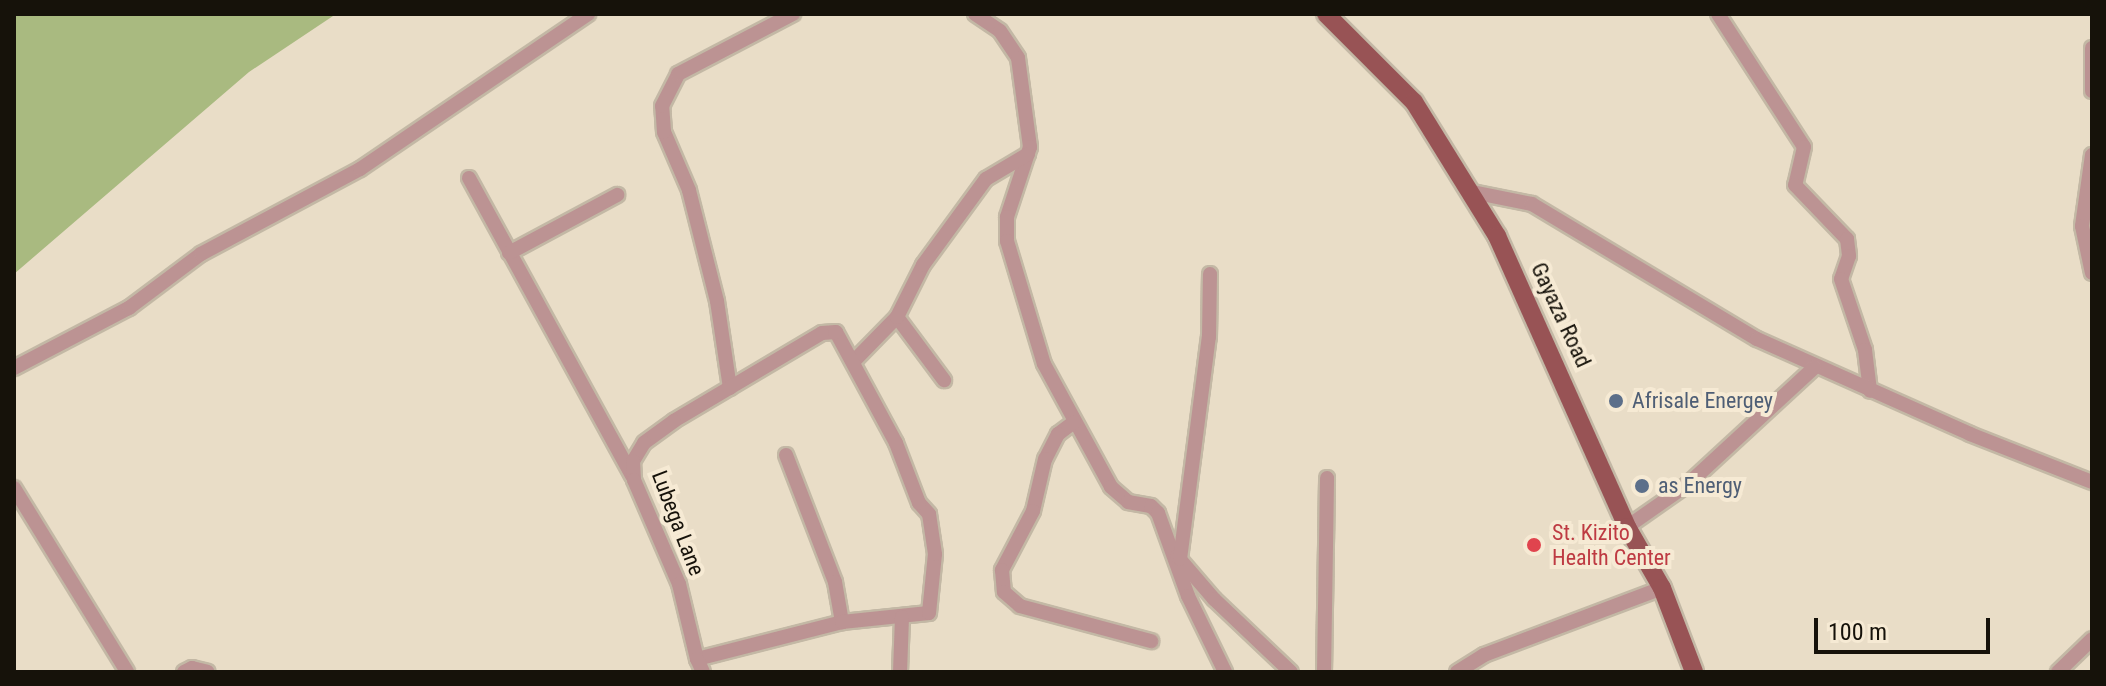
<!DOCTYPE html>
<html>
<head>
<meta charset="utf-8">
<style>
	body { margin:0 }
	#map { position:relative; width:2106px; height:686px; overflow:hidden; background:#e9ddc7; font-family:"Roboto Condensed",sans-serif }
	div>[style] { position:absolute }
	.green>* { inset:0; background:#a9ba80 }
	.roads { filter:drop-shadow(2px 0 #c3b8a5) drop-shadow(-2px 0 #c3b8a5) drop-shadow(0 2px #c3b8a5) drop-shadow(0 -2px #c3b8a5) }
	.minor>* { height:14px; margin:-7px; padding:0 7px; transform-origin:7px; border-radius:7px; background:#bc9393 }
	.major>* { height:18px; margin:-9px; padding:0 9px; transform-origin:9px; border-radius:9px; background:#985355 }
	.dots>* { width:22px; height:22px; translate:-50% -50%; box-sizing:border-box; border:4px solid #f6ead4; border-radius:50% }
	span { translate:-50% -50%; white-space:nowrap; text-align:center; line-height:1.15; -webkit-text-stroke:8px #f6ead4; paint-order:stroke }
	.street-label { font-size:22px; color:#16120a }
	.service-label { font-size:22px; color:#4e5e75 }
	.left { translate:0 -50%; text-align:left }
	.health-label { font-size:22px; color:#be3a42 }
	.frame { position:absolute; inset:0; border:16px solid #16120a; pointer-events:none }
	.scale { position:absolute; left:1814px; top:618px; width:176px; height:36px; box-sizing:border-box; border:4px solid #16120a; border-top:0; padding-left:10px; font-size:24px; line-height:28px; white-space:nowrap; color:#16120a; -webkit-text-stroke:6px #f6ead4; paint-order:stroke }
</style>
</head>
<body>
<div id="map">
	<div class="green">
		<div style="clip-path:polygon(14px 14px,336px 14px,249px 72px,14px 274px)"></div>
	</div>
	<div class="roads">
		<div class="minor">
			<div style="left:975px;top:14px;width:30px;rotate:34deg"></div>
			<div style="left:1000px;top:31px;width:32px;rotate:56deg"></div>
			<div style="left:1018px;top:58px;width:90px;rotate:82.3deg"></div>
			<div style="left:1030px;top:147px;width:74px;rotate:108.2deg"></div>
			<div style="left:1007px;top:217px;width:24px;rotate:90deg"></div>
			<div style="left:1007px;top:241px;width:128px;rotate:73.3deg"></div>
			<div style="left:1044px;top:364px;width:140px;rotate:61.4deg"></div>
			<div style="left:1111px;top:487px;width:23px;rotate:41deg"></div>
			<div style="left:1128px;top:502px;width:23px;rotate:10deg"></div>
			<div style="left:1151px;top:506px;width:10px;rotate:45deg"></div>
			<div style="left:1158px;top:513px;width:88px;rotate:70.1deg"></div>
			<div style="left:1188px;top:596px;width:85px;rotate:64deg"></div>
			<div style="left:1718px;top:14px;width:158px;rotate:57.1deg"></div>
			<div style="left:1804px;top:147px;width:39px;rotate:103deg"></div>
			<div style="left:1795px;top:185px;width:75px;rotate:46.1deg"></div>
			<div style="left:1847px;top:239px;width:17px;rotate:83deg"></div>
			<div style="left:1849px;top:256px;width:24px;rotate:109deg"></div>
			<div style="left:1841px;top:279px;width:75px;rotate:71.3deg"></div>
			<div style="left:1865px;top:350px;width:41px;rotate:83deg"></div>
			<div style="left:2092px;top:48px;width:43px;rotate:90deg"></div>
			<div style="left:2092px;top:155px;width:72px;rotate:98deg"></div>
			<div style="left:2082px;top:226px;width:48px;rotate:78deg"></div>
			<div style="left:469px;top:178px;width:340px;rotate:61.3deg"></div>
			<div style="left:1472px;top:192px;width:61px;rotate:11.3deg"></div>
			<div style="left:1532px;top:204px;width:262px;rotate:31deg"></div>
			<div style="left:1757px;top:339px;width:233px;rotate:24deg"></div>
			<div style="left:1970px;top:434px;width:131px;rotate:21.5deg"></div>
			<div style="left:509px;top:253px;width:123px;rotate:-28.2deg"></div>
			<div style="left:897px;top:317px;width:79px;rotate:53.3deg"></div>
			<div style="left:854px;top:361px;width:62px;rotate:-45.7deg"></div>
			<div style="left:897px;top:317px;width:58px;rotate:-63.4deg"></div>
			<div style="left:923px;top:265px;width:107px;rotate:-53.8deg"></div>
			<div style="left:986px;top:179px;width:49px;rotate:-30.8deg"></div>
			<div style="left:14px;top:368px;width:130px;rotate:-27.6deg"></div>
			<div style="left:129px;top:308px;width:90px;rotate:-36.9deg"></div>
			<div style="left:201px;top:254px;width:180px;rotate:-28.1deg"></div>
			<div style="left:360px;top:169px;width:276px;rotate:-34.2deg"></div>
			<div style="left:730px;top:388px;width:88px;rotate:-98.5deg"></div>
			<div style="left:717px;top:301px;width:114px;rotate:-104.2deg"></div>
			<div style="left:689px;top:190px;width:63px;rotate:-113.3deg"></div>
			<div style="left:664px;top:132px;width:26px;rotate:-94deg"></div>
			<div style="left:662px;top:106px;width:36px;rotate:-63deg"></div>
			<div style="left:678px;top:74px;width:130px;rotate:-27.6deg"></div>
			<div style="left:1074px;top:422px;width:20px;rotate:143deg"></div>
			<div style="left:1058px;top:434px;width:28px;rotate:117deg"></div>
			<div style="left:1045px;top:459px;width:53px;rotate:103deg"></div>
			<div style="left:1033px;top:511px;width:67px;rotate:117.7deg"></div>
			<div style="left:1002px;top:570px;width:22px;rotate:85deg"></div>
			<div style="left:1004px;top:592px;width:21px;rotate:41deg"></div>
			<div style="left:1020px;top:606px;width:136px;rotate:15deg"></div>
			<div style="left:786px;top:455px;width:136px;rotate:68.9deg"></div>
			<div style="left:835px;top:582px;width:41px;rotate:80.1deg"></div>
			<div style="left:14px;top:488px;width:216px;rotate:58.4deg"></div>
			<div style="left:1627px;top:527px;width:73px;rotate:-35deg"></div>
			<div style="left:1687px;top:485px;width:174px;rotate:-42.7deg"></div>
			<div style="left:1177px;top:556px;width:57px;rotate:49.3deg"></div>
			<div style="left:1214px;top:599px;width:106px;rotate:43.5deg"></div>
			<div style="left:1180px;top:559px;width:224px;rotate:-82.6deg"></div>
			<div style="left:1209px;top:337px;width:63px;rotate:-89.1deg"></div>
			<div style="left:697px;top:659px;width:150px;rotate:-14.3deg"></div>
			<div style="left:842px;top:622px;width:87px;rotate:-5.9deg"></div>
			<div style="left:929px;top:613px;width:59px;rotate:-84.2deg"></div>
			<div style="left:935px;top:554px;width:40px;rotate:-98.5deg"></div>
			<div style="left:929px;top:514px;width:15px;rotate:-132deg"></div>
			<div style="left:919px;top:503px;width:64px;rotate:-111deg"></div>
			<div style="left:896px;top:443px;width:126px;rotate:-118.4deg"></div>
			<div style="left:836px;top:332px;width:14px;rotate:176deg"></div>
			<div style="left:822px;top:333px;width:172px;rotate:149.3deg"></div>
			<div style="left:674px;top:421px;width:37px;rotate:144deg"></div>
			<div style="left:644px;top:443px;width:21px;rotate:121deg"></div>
			<div style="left:633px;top:461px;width:19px;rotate:87deg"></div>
			<div style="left:634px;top:480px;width:113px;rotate:66.6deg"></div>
			<div style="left:679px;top:584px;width:77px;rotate:76.5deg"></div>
			<div style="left:697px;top:659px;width:14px;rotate:65deg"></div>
			<div style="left:184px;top:672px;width:9px;rotate:-27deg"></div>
			<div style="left:192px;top:668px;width:16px;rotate:14deg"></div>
			<div style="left:900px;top:672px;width:55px;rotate:-87.9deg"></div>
			<div style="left:1324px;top:672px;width:194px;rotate:-89.1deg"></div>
			<div style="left:1457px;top:672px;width:32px;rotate:-32deg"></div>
			<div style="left:1484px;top:655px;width:190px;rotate:-20.6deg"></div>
			<div style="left:2058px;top:672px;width:47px;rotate:-44.1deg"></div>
		</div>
		<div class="major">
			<div style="left:1326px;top:14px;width:124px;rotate:45deg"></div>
			<div style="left:1414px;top:102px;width:158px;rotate:58.2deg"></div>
			<div style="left:1497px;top:236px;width:319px;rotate:65.9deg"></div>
			<div style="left:1627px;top:527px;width:70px;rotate:60.2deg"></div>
			<div style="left:1662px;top:588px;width:90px;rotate:69.1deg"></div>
		</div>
	</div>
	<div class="dots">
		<div style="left:1616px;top:401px;background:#5c6f8a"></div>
		<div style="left:1642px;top:486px;background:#5c6f8a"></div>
		<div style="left:1534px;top:545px;background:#e0444e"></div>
	</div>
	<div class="street-label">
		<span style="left:1561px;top:315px;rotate:65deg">Gayaza Road</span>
		<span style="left:678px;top:523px;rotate:69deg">Lubega Lane</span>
	</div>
	<div class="service-label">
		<span class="left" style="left:1632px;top:401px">Afrisale Energey</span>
		<span class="left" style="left:1658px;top:486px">as Energy</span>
	</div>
	<div class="health-label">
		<span class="left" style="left:1552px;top:545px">St. Kizito<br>Health Center</span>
	</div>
	<div class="frame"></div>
	<div class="scale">100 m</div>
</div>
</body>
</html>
